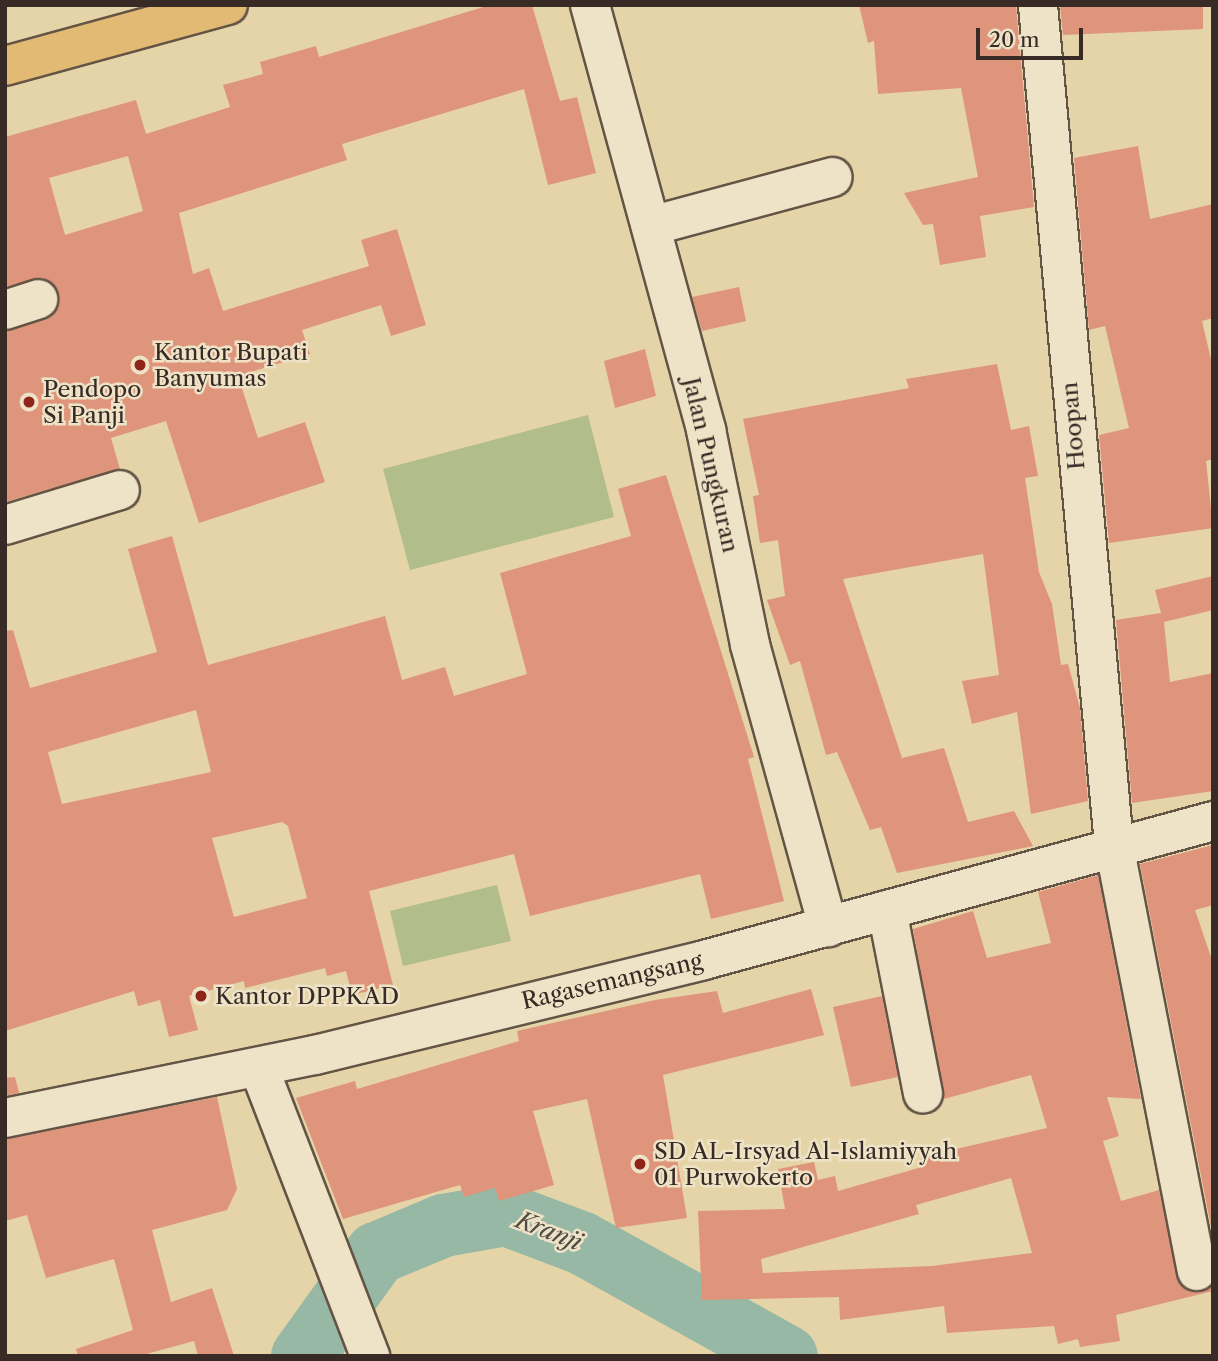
<!DOCTYPE html>
<html>
<head>
<meta charset="utf-8">
<style>
	body { margin:0 }
	#map { position:relative; width:1218px; height:1361px; overflow:hidden; background:#e5d4a7; font-family:"Libre Caslon Text",serif }
	div>[style] { position:absolute }
	.green>* { inset:0; background:#b1bd8a }
	.river>* { height:63px; margin:-31.5px; padding:0 31.5px; transform-origin:31.5px; border-radius:31.5px; background:#96b8a5 }
	.building>* { inset:0; background:#df947c }
	.roads { filter:drop-shadow(2px 0 #635446) drop-shadow(-2px 0 #635446) drop-shadow(0 2px #635446) drop-shadow(0 -2px #635446) }
	.minor>* { height:38px; margin:-19px; padding:0 19px; transform-origin:19px; border-radius:19px; background:#eee3c6 }
	.major>* { height:38px; margin:-19px; padding:0 19px; transform-origin:19px; border-radius:19px; background:#e2ba74 }
	.dots>* { width:19px; height:19px; translate:-50% -50%; box-sizing:border-box; border:4px solid #eee3c6; border-radius:50% }
	span { translate:-50% -50%; white-space:nowrap; text-align:center; line-height:1.15; -webkit-text-stroke:5px #eee3c6; paint-order:stroke }
	.poi-label { font-size:23px; color:#382a25 }
	.left { translate:0 -50%; text-align:left }
	.street-label { font-size:23px; color:#382a25 }
	.water-label { font-size:24px; color:#504e45; font-style:italic }
	.frame { position:absolute; inset:0; border:7px solid #382a25; pointer-events:none }
	.scale { position:absolute; left:976px; top:28px; width:107px; height:32px; box-sizing:border-box; border:4px solid #382a25; border-top:0; padding-left:9px; font-size:21px; line-height:24px; white-space:nowrap; color:#382a25; -webkit-text-stroke:5px #eee3c6; paint-order:stroke }
</style>
</head>
<body>
<div id="map">
	<div class="green">
		<div style="clip-path:polygon(588px 415px,614px 517px,410px 570px,383px 469px)"></div>
		<div style="clip-path:polygon(497px 885px,511px 941px,403px 966px,390px 911px)"></div>
	</div>
	<div class="river">
		<div style="left:302px;top:1356px;width:127px;rotate:-54.3deg"></div>
		<div style="left:376px;top:1253px;width:73px;rotate:-22.7deg"></div>
		<div style="left:443px;top:1225px;width:63px;rotate:-10.1deg"></div>
		<div style="left:505px;top:1214px;width:82px;rotate:20.6deg"></div>
		<div style="left:582px;top:1243px;width:233px;rotate:29deg"></div>
	</div>
	<div class="building">
		<div style="clip-path:polygon(evenodd,490px 5px,532px 5px,560px 101px,577px 97px,596px 173px,548px 185px,524px 89px,342px 144px,347px 160px,179px 213px,193px 274px,209px 268px,223px 311px,369px 266px,361px 240px,397px 229px,426px 325px,391px 336px,381px 305px,302px 330px,310px 354px,238px 376px,258px 438px,305px 422px,325px 482px,199px 523px,166px 421px,111px 438px,120px 469px,5px 502px,5px 331px,46px 319px,59px 303px,58px 291px,43px 278px,5px 287px,5px 137px,136px 100px,146px 134px,230px 107px,223px 85px,263px 74px,260px 62px,316px 46px,319px 57px,490px 5px,128px 156px,143px 211px,65px 235px,49px 178px,128px 156px)"></div>
		<div style="clip-path:polygon(859px 5px,1016px 5px,1034px 207px,980px 216px,986px 257px,940px 265px,933px 224px,923px 225px,904px 193px,978px 177px,961px 88px,878px 94px,874px 41px,868px 43px)"></div>
		<div style="clip-path:polygon(1060px 5px,1203px 5px,1203px 29px,1063px 35px)"></div>
		<div style="clip-path:polygon(1138px 146px,1150px 219px,1213px 204px,1213px 318px,1202px 321px,1213px 368px,1213px 459px,1206px 461px,1213px 528px,1109px 543px,1099px 435px,1129px 428px,1105px 326px,1089px 330px,1074px 158px)"></div>
		<div style="clip-path:polygon(739px 287px,746px 321px,702px 331px,692px 297px)"></div>
		<div style="clip-path:polygon(645px 349px,656px 396px,615px 408px,604px 361px)"></div>
		<div style="clip-path:polygon(997px 364px,1011px 430px,1029px 426px,1038px 476px,1025px 478px,1039px 572px,1052px 604px,1061px 665px,1068px 664px,1080px 708px,1088px 801px,1031px 814px,1017px 712px,972px 724px,962px 681px,999px 675px,983px 554px,843px 579px,902px 758px,944px 748px,968px 822px,1014px 811px,1033px 846px,897px 873px,881px 827px,870px 830px,837px 752px,826px 755px,800px 661px,790px 665px,767px 600px,785px 596px,778px 540px,760px 543px,753px 496px,759px 495px,743px 419px,909px 388px,906px 379px)"></div>
		<div style="clip-path:polygon(evenodd,666px 475px,754px 757px,748px 759px,784px 901px,711px 919px,700px 874px,530px 916px,514px 854px,369px 891px,393px 985px,352px 995px,346px 971px,327px 976px,325px 968px,245px 988px,244px 981px,189px 996px,198px 1030px,169px 1037px,160px 1000px,138px 1006px,134px 991px,5px 1031px,5px 631px,13px 630px,30px 688px,157px 652px,128px 549px,172px 536px,208px 665px,385px 616px,402px 680px,445px 667px,454px 696px,527px 674px,500px 573px,631px 536px,618px 489px,666px 475px,196px 710px,211px 772px,62px 804px,48px 752px,196px 710px,666px 475px,282px 822px,288px 826px,307px 898px,234px 917px,212px 838px,282px 822px)"></div>
		<div style="clip-path:polygon(1213px 576px,1213px 610px,1164px 622px,1170px 682px,1213px 673px,1213px 791px,1132px 803px,1116px 620px,1161px 613px,1155px 590px)"></div>
		<div style="clip-path:polygon(1213px 845px,1213px 905px,1195px 910px,1213px 963px,1213px 1237px,1140px 864px)"></div>
		<div style="clip-path:polygon(evenodd,1098px 875px,1141px 1099px,1107px 1097px,1119px 1136px,1103px 1141px,1121px 1201px,1159px 1190px,1180px 1285px,1191px 1292px,1213px 1286px,1213px 1291px,1116px 1315px,1120px 1341px,1080px 1347px,1078px 1339px,1058px 1344px,1054px 1326px,947px 1333px,944px 1306px,840px 1320px,839px 1297px,702px 1300px,698px 1211px,785px 1209px,778px 1169px,814px 1162px,818px 1180px,835px 1176px,838px 1191px,922px 1167px,921px 1157px,1047px 1128px,1031px 1075px,944px 1099px,913px 929px,973px 911px,987px 958px,1051px 943px,1038px 892px,1098px 875px,1011px 1178px,1032px 1253px,932px 1266px,763px 1273px,761px 1259px,919px 1214px,916px 1205px,1011px 1178px)"></div>
		<div style="clip-path:polygon(811px 989px,824px 1035px,663px 1075px,687px 1218px,616px 1228px,587px 1099px,533px 1111px,554px 1185px,499px 1201px,495px 1188px,464px 1197px,460px 1185px,343px 1219px,296px 1098px,355px 1081px,357px 1089px,519px 1041px,517px 1031px,655px 1000px,717px 991px,723px 1013px)"></div>
		<div style="clip-path:polygon(882px 996px,898px 1077px,851px 1087px,833px 1007px)"></div>
		<div style="clip-path:polygon(15px 1077px,19px 1093px,5px 1096px,5px 1078px)"></div>
		<div style="clip-path:polygon(217px 1097px,237px 1189px,227px 1210px,152px 1230px,171px 1302px,212px 1288px,234px 1356px,198px 1356px,194px 1341px,139px 1356px,78px 1356px,76px 1349px,133px 1330px,114px 1259px,46px 1278px,27px 1215px,5px 1221px,5px 1139px)"></div>
	</div>
	<div class="roads">
		<div class="minor">
			<div style="left:590px;top:5px;width:441px;rotate:74.7deg"></div>
			<div style="left:706px;top:430px;width:219px;rotate:78.4deg"></div>
			<div style="left:750px;top:645px;width:293px;rotate:74.5deg"></div>
			<div style="left:1038px;top:5px;width:843px;rotate:84.83deg"></div>
			<div style="left:1114px;top:845px;width:434px;rotate:79deg"></div>
			<div style="left:651px;top:226px;width:188px;rotate:-15.1deg"></div>
			<div style="left:5px;top:310px;width:35px;rotate:-18deg"></div>
			<div style="left:5px;top:525px;width:120px;rotate:-16.9deg"></div>
			<div style="left:887px;top:910px;width:187px;rotate:78.9deg"></div>
			<div style="left:259px;top:1068px;width:309px;rotate:68.9deg"></div>
			<div style="left:5px;top:1118px;width:316px;rotate:-11.5deg"></div>
			<div style="left:315px;top:1055px;width:400px;rotate:-13.7deg"></div>
			<div style="left:704px;top:960px;width:528px;rotate:-15.27deg"></div>
		</div>
		<div class="major">
			<div style="left:5px;top:66px;width:231px;rotate:-15.3deg"></div>
		</div>
	</div>
	<div class="dots">
		<div style="left:140px;top:365px;background:#8f2418"></div>
		<div style="left:29px;top:402px;background:#8f2418"></div>
		<div style="left:201px;top:996px;background:#8f2418"></div>
		<div style="left:640px;top:1164px;background:#8f2418"></div>
	</div>
	<div class="poi-label">
		<span class="left" style="left:154px;top:365px">Kantor Bupati<br>Banyumas</span>
		<span class="left" style="left:43px;top:402px">Pendopo<br>Si Panji</span>
		<span class="left" style="left:215px;top:996px">Kantor DPPKAD</span>
		<span class="left" style="left:654px;top:1164px">SD AL-Irsyad Al-Islamiyyah<br>01 Purwokerto</span>
	</div>
	<div class="street-label">
		<span style="left:1073px;top:426px;rotate:-95deg">Hoopan</span>
		<span style="left:711px;top:465px;rotate:77deg">Jalan Pungkuran</span>
		<span style="left:612px;top:981px;rotate:-13deg">Ragasemangsang</span>
	</div>
	<div class="water-label">
		<span style="left:549px;top:1231px;rotate:21deg">Kranji</span>
	</div>
	<div class="frame"></div>
	<div class="scale">20 m</div>
</div>
</body>
</html>
